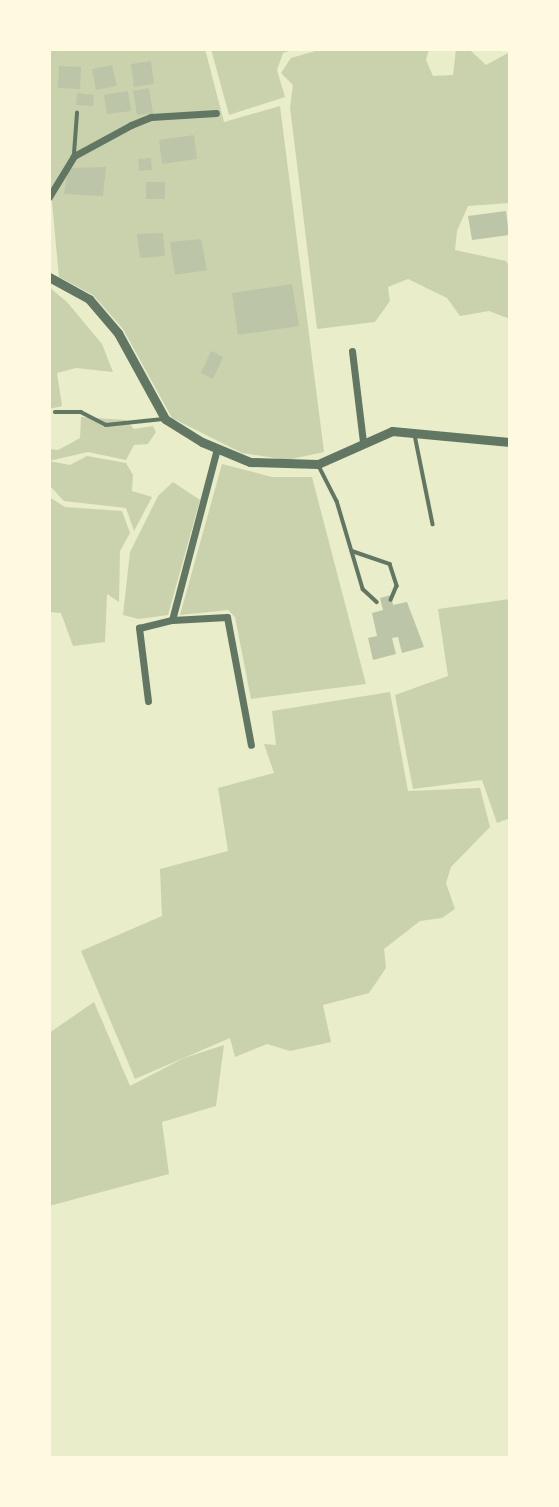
<!DOCTYPE html>
<html>
<head>
<meta charset="utf-8">
<style>
	body { margin:0 }
	#map { position:relative; width:559px; height:1507px; overflow:hidden; background:#e9edc9; font-family:"Libre Baskerville",serif }
	div>[style] { position:absolute }
	.green>* { inset:0; background:#cad2ad }
	.building>* { inset:0; background:#bcc5a7 }
	.service>* { height:3.5px; margin:-1.75px; padding:0 1.75px; transform-origin:1.75px; border-radius:1.75px; background:#617663 }
	.minor>* { height:7px; margin:-3.5px; padding:0 3.5px; transform-origin:3.5px; border-radius:3.5px; background:#617663 }
	.tertiary>* { height:9px; margin:-4.5px; padding:0 4.5px; transform-origin:4.5px; border-radius:4.5px; background:#617663 }
	span { translate:-50% -50%; white-space:nowrap; text-align:center; line-height:1.15; -webkit-text-stroke:5px #fefae0; paint-order:stroke }
	.frame { position:absolute; inset:0; border:51px solid #fefae0; pointer-events:none }
</style>
</head>
<body>
<div id="map">
	<div class="green">
		<div style="clip-path:polygon(49px 49px,205px 49px,224px 122px,280px 106px,324px 452px,287px 460px,242px 453px,172px 418px,123px 329px,93px 295px,59px 277px,49px 171px)"></div>
		<div style="clip-path:polygon(211px 49px,296px 49px,283px 53px,277px 70px,285px 97px,229px 115px)"></div>
		<div style="clip-path:polygon(322px 49px,429px 49px,426px 60px,433px 76px,453px 75px,456px 49px,469px 49px,486px 65px,510px 52px,510px 203px,468px 206px,457px 231px,455px 250px,506px 261px,510px 268px,510px 319px,489px 311px,460px 316px,447px 298px,408px 279px,388px 287px,390px 301px,375px 322px,317px 329px,290px 107px,293px 85px,281px 73px,291px 58px)"></div>
		<div style="clip-path:polygon(49px 287px,67px 302px,102px 344px,113px 372px,76px 368px,57px 373px,62px 406px,49px 409px)"></div>
		<div style="clip-path:polygon(81px 417px,126px 420px,134px 429px,153px 426px,156px 432px,148px 444px,134px 445px,126px 460px,88px 452px,49px 461px,70px 465px,87px 456px,126px 463px,133px 475px,132px 491px,152px 497px,134px 531px,126px 508px,64px 501px,49px 485px,49px 449px,58px 450px,80px 438px)"></div>
		<div style="clip-path:polygon(222px 464px,272px 477px,312px 477px,366px 684px,251px 699px,235px 617px,228px 610px,180px 615px)"></div>
		<div style="clip-path:polygon(173px 482px,200px 500px,168px 615px,139px 619px,123px 615px,130px 552px,158px 496px)"></div>
		<div style="clip-path:polygon(49px 497px,65px 507px,122px 511px,130px 533px,120px 551px,119px 602px,107px 594px,105px 642px,73px 646px,61px 613px,49px 612px)"></div>
		<div style="clip-path:polygon(510px 599px,510px 818px,497px 823px,482px 780px,413px 789px,395px 695px,448px 676px,438px 609px)"></div>
		<div style="clip-path:polygon(390px 692px,408px 791px,480px 788px,490px 827px,451px 867px,446px 883px,455px 909px,442px 918px,420px 921px,384px 949px,386px 968px,369px 993px,323px 1005px,331px 1042px,290px 1051px,267px 1044px,235px 1057px,230px 1038px,135px 1079px,81px 951px,162px 916px,160px 869px,228px 851px,218px 788px,274px 773px,264px 744px,276px 745px,272px 711px)"></div>
		<div style="clip-path:polygon(94px 1002px,130px 1086px,184px 1058px,224px 1045px,216px 1106px,162px 1122px,169px 1174px,49px 1206px,49px 1033px)"></div>
	</div>
	<div class="building">
		<div style="clip-path:polygon(151px 61px,154px 84px,134px 87px,131px 64px)"></div>
		<div style="clip-path:polygon(112px 65px,117px 86px,96px 90px,92px 69px)"></div>
		<div style="clip-path:polygon(59px 66px,81px 67px,80px 89px,58px 88px)"></div>
		<div style="clip-path:polygon(149px 88px,153px 113px,137px 115px,133px 91px)"></div>
		<div style="clip-path:polygon(128px 91px,131px 111px,107px 114px,104px 95px)"></div>
		<div style="clip-path:polygon(77px 93px,94px 95px,93px 106px,76px 105px)"></div>
		<div style="clip-path:polygon(194px 135px,197px 159px,162px 164px,159px 140px)"></div>
		<div style="clip-path:polygon(151px 158px,152px 170px,139px 171px,138px 159px)"></div>
		<div style="clip-path:polygon(106px 167px,103px 196px,64px 194px,68px 168px)"></div>
		<div style="clip-path:polygon(146px 182px,165px 182px,165px 199px,146px 199px)"></div>
		<div style="clip-path:polygon(506px 211px,509px 235px,472px 240px,468px 216px)"></div>
		<div style="clip-path:polygon(163px 233px,165px 256px,140px 258px,137px 234px)"></div>
		<div style="clip-path:polygon(201px 239px,207px 270px,175px 275px,170px 242px)"></div>
		<div style="clip-path:polygon(292px 284px,299px 326px,238px 335px,232px 293px)"></div>
		<div style="clip-path:polygon(211px 351px,223px 357px,213px 379px,201px 373px)"></div>
		<div style="clip-path:polygon(391px 595px,393px 605px,407px 602px,424px 647px,402px 653px,398px 637px,392px 638px,396px 654px,373px 660px,368px 638px,377px 636px,372px 613px,383px 610px,380px 598px)"></div>
	</div>
	<div class="service">
		<div style="left:74px;top:154px;width:41px;rotate:-85.8deg"></div>
		<div style="left:55px;top:412px;width:26px"></div>
		<div style="left:81px;top:412px;width:28px;rotate:27deg"></div>
		<div style="left:106px;top:425px;width:57px;rotate:-6deg"></div>
		<div style="left:415px;top:435px;width:91px;rotate:78.6deg"></div>
		<div style="left:319px;top:466px;width:39px;rotate:63deg"></div>
		<div style="left:337px;top:501px;width:92px;rotate:73.5deg"></div>
		<div style="left:363px;top:589px;width:19px;rotate:43deg"></div>
		<div style="left:352px;top:551px;width:40px;rotate:18.9deg"></div>
		<div style="left:390px;top:564px;width:23px;rotate:72deg"></div>
		<div style="left:397px;top:586px;width:15px;rotate:113deg"></div>
	</div>
	<div class="minor">
		<div style="left:49px;top:197px;width:48px;rotate:-58.6deg"></div>
		<div style="left:74px;top:156px;width:65px;rotate:-28.5deg"></div>
		<div style="left:131px;top:125px;width:22px;rotate:-22deg"></div>
		<div style="left:151px;top:117px;width:65px;rotate:-3.5deg"></div>
		<div style="left:352px;top:351px;width:92px;rotate:83.1deg"></div>
		<div style="left:172px;top:620px;width:177px;rotate:-75.3deg"></div>
		<div style="left:148px;top:701px;width:74px;rotate:-97deg"></div>
		<div style="left:139px;top:628px;width:34px;rotate:-14deg"></div>
		<div style="left:172px;top:620px;width:55px;rotate:-3.1deg"></div>
		<div style="left:227px;top:617px;width:130px;rotate:79.4deg"></div>
	</div>
	<div class="tertiary">
		<div style="left:49px;top:277px;width:46px;rotate:28.8deg"></div>
		<div style="left:89px;top:299px;width:45px;rotate:49.5deg"></div>
		<div style="left:118px;top:333px;width:98px;rotate:61.3deg"></div>
		<div style="left:165px;top:419px;width:44px;rotate:31.9deg"></div>
		<div style="left:202px;top:442px;width:52px;rotate:22.6deg"></div>
		<div style="left:250px;top:462px;width:68px;rotate:1.7deg"></div>
		<div style="left:318px;top:464px;width:81px;rotate:-24deg"></div>
		<div style="left:392px;top:431px;width:119px;rotate:5.3deg"></div>
	</div>
	<div class="frame"></div>
</div>
</body>
</html>
